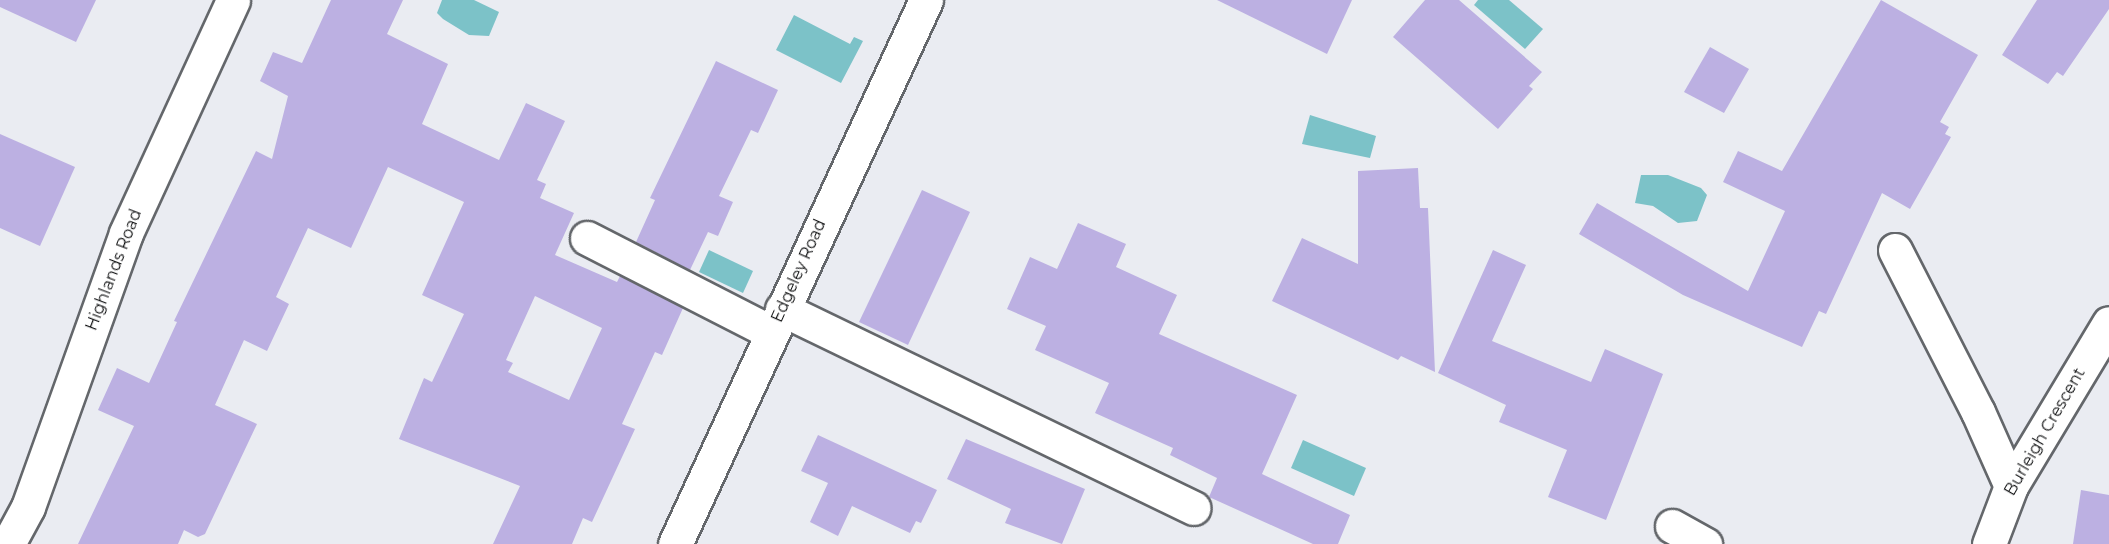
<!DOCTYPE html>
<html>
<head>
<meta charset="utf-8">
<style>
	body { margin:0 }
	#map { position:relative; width:2109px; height:544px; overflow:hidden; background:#eaecf2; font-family:Montserrat,sans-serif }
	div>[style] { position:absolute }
	.water>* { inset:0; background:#7cc2c8 }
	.building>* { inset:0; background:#bcb0e2 }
	.roads { filter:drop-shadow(2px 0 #64676b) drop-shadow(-2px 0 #64676b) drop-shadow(0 2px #64676b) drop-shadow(0 -2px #64676b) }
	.minor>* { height:33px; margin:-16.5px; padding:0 16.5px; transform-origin:16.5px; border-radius:16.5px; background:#fff }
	span { translate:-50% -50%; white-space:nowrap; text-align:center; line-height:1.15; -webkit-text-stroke:5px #fff; paint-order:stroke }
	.street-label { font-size:16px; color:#101112 }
</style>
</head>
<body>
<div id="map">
	<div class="water">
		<div style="clip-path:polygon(442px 0,474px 0,499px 12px,489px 36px,469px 35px,443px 19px,437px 13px)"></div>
		<div style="clip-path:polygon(1478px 0,1509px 0,1543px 29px,1525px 49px,1474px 5px)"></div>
		<div style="clip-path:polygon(794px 15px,850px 44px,854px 37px,863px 41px,841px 83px,776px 50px)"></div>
		<div style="clip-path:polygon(1310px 115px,1376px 136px,1370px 158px,1302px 144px)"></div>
		<div style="clip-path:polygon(1641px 175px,1668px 175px,1701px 188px,1707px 195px,1697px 221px,1678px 223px,1653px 206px,1635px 203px)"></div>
		<div style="clip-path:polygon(709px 250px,753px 271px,743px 293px,699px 272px)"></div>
		<div style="clip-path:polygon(1303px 440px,1366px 468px,1354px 496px,1291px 468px)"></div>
	</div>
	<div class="building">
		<div style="clip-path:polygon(0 0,96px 0,76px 42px,0 7px)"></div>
		<div style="clip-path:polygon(evenodd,331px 0,403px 0,387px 34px,448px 64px,422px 124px,499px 160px,526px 103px,565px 121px,537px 180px,546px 184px,540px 198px,574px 213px,555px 255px,617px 282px,620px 276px,683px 308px,662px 355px,655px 352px,622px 424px,635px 429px,592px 522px,583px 518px,572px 544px,493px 544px,520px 486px,399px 439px,424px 378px,432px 382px,464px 314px,422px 295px,464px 202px,388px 167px,351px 248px,308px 228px,276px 297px,289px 304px,267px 351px,244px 340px,215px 405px,257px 424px,205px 534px,198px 537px,184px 530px,178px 544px,78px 544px,134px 426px,98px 410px,117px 368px,149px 383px,177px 322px,174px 321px,256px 151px,272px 159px,288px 96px,260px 81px,273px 52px,302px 63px,331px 0,535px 296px,602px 328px,569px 400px,508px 372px,513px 363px,506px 360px,535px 296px)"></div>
		<div style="clip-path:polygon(1217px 0,1352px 0,1327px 54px)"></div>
		<div style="clip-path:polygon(1425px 0,1459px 0,1542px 72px,1529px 86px,1533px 89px,1498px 129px,1393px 37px)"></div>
		<div style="clip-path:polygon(1881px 0,1978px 55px,1940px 122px,1949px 127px,1945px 134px,1951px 137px,1910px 209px,1882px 193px,1826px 314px,1819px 311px,1802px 347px,1683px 295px,1579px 234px,1597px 203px,1748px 291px,1785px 211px,1723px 182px,1738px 151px,1782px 171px)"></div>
		<div style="clip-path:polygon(2037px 0,2109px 0,2109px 9px,2063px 76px,2057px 72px,2048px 84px,2002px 55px)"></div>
		<div style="clip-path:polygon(1710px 47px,1749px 69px,1724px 113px,1684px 92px)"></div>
		<div style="clip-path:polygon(716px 61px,778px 90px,758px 133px,751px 130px,719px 196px,733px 202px,718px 236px,708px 232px,690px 270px,636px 242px,655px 200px,650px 198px)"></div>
		<div style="clip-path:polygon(0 134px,75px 167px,40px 246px,0 228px)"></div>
		<div style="clip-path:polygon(1418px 168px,1420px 208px,1428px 208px,1435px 372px,1401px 356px,1398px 360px,1272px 301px,1302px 238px,1358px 264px,1358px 171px)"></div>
		<div style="clip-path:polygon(922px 190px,970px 212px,908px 345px,859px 322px)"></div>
		<div style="clip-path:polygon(1078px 223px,1126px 244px,1116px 267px,1177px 295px,1159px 334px,1297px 395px,1262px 474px,1350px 515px,1338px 544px,1313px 544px,1209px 497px,1217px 478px,1170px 455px,1173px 448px,1095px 413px,1109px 383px,1035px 350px,1046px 326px,1007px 309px,1030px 257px,1057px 269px)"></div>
		<div style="clip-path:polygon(1493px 250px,1526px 265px,1492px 341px,1591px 382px,1605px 349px,1663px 374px,1606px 520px,1548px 497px,1567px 450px,1499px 422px,1506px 405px,1438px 373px)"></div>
		<div style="clip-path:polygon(818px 435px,937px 490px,921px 523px,916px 521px,910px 533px,852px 506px,838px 536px,810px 522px,828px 483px,801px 471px)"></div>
		<div style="clip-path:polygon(966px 439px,1085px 489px,1062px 544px,1005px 523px,1011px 509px,947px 479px)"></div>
		<div style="clip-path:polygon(2081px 490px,2109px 495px,2109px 544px,2073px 544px)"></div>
	</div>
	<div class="roads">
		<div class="minor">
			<div style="left:587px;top:238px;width:207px;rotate:27.1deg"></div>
			<div style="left:1895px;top:250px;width:182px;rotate:62.9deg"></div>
			<div style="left:1978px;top:412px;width:81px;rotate:66deg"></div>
			<div style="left:782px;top:309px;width:457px;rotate:25.8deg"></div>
			<div style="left:1672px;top:526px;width:38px;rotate:29deg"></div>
			<div style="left:8px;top:544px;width:42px;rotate:-61.6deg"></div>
			<div style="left:28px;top:507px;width:291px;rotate:-70.3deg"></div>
			<div style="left:126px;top:233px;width:256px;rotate:-65.3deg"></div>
			<div style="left:675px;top:544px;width:599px;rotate:-65.23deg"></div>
			<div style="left:1989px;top:544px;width:62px;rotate:-69.2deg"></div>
			<div style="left:2011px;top:486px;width:190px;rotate:-59deg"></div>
		</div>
	</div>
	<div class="street-label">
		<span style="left:114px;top:270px;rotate:-69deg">Highlands Road</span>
		<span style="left:799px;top:271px;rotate:-66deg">Edgeley Road</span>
		<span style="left:2045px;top:432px;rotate:-60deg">Burleigh Crescent</span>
	</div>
</div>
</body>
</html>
